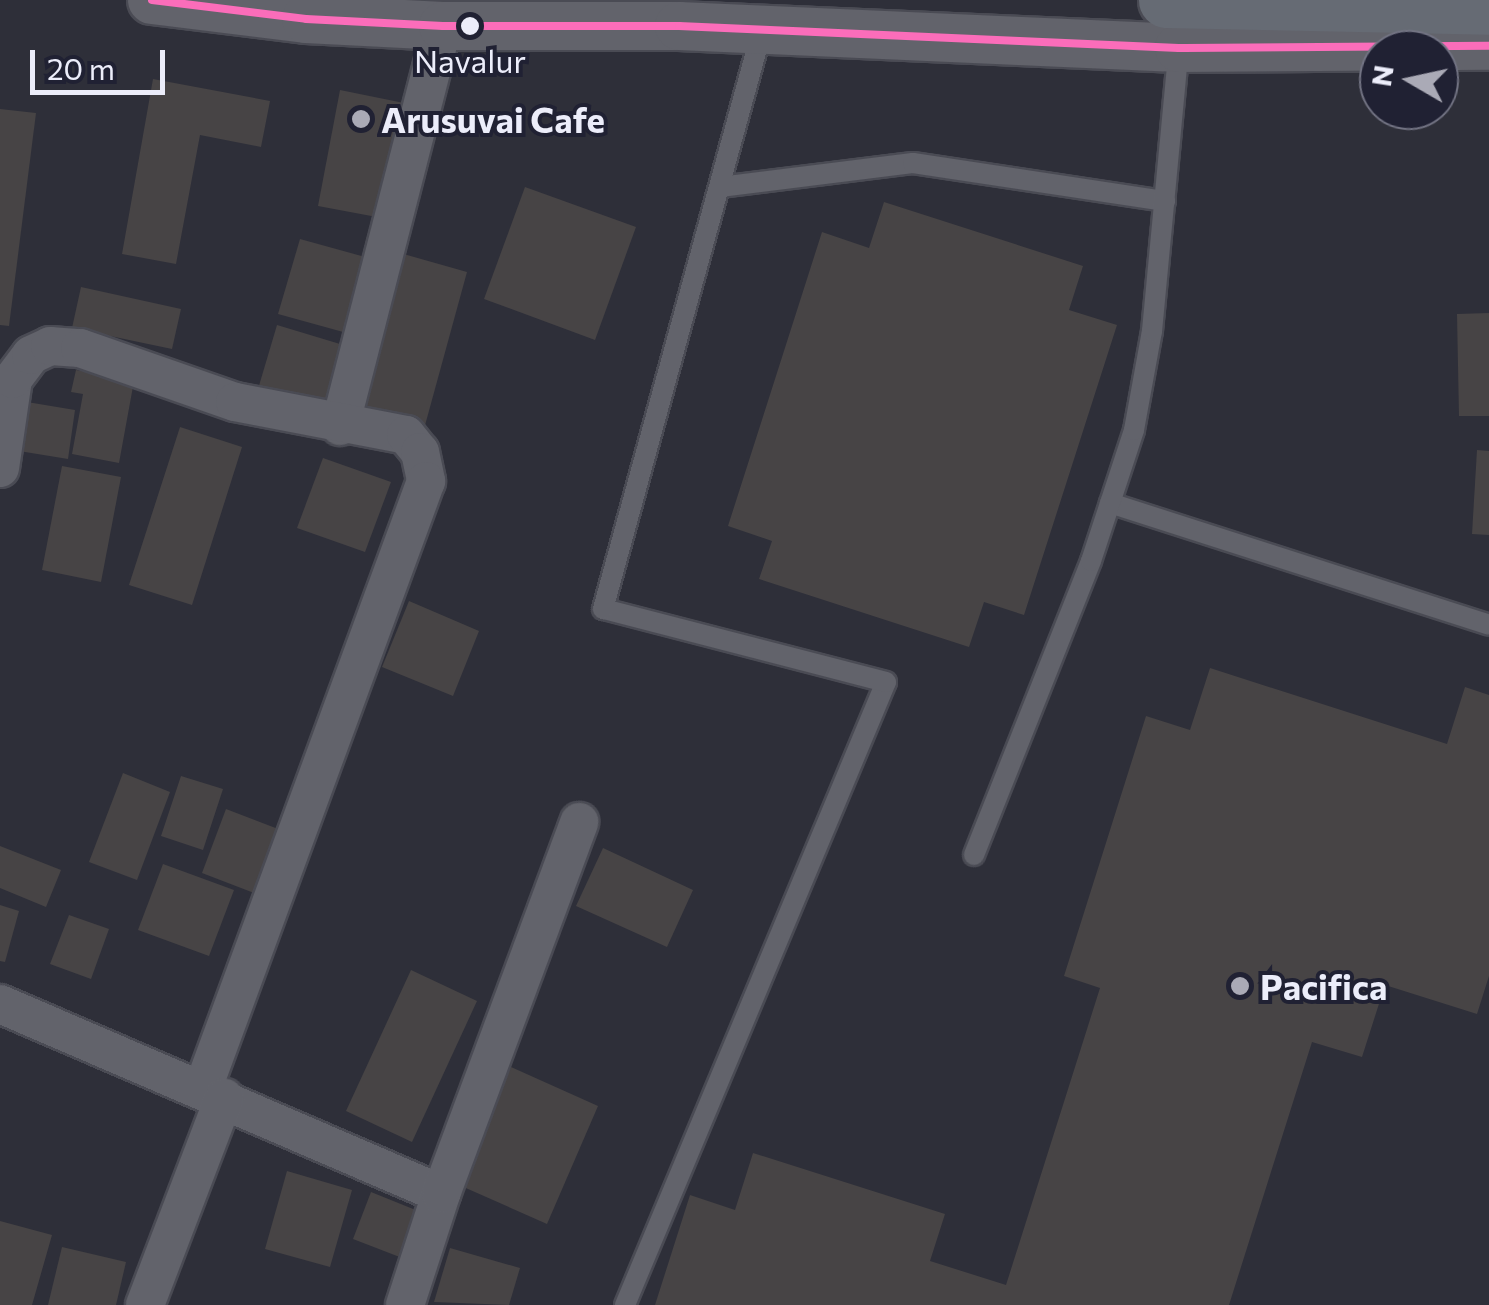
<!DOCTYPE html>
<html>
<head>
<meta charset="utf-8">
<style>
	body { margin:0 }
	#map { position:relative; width:1489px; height:1305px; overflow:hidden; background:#2e2f39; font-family:Commissioner,sans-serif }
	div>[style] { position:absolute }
	.building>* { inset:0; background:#474445 }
	.roads { filter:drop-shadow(2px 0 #4a4b54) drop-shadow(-2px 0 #4a4b54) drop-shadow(0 2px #4a4b54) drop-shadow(0 -2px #4a4b54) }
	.service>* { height:20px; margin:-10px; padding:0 10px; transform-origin:10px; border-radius:10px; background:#62636b }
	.minor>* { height:38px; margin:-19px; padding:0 19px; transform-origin:19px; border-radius:19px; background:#62636b }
	.tertiary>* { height:48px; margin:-24px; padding:0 24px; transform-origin:24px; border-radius:24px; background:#62636b }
	.primary>* { height:55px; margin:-27.5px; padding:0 27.5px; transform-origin:27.5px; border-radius:27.5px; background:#666b74 }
	.bus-1>* { height:8px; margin:-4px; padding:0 4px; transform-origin:4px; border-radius:4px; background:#fb6dba }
	.dots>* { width:28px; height:28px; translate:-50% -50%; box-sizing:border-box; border:5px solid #202133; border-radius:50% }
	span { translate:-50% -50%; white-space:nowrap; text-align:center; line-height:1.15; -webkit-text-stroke:8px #202133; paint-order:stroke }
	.bus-label { font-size:32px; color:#ecedfa }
	.poi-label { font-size:35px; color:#ecedfa; font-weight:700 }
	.left { translate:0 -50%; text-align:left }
	.north { position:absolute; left:1359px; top:30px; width:100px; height:100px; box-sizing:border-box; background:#202133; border:2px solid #727383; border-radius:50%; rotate:279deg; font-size:28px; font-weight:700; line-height:40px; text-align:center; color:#ecedfa }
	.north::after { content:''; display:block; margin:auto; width:35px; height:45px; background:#aaaab6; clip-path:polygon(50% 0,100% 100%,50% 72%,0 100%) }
	.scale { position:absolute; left:30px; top:50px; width:135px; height:45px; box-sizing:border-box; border:5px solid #ecedfa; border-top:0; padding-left:12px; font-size:30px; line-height:35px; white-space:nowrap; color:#ecedfa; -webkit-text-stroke:8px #202133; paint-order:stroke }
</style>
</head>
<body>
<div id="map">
	<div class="building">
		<div style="clip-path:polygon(153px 79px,270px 101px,261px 147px,200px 135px,176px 264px,122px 254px)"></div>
		<div style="clip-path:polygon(340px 90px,404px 103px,382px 218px,318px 206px)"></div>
		<div style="clip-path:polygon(0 109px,36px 113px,9px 326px,0 325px)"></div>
		<div style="clip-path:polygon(525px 187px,636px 227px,595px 340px,484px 299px)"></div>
		<div style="clip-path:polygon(884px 202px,1083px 266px,1069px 310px,1117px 325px,1024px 615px,984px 602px,969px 647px,759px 579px,772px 541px,728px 526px,822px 232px,869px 248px)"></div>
		<div style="clip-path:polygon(300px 239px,376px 260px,354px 335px,278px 314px)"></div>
		<div style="clip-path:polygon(400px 253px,467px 272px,424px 429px,357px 411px)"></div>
		<div style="clip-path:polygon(81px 287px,181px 309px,172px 349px,72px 328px)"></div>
		<div style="clip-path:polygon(1489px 313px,1489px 416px,1459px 416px,1457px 314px)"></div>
		<div style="clip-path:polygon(277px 325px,350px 347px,331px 411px,258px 389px)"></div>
		<div style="clip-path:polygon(76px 370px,134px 381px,119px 463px,72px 454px,83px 394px,71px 392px)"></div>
		<div style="clip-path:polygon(27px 402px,75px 410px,68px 459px,19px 451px)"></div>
		<div style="clip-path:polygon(180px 427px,242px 447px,192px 605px,129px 585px)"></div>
		<div style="clip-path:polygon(1477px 450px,1489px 451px,1489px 535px,1472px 534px)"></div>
		<div style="clip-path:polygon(323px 458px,391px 482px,365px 552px,297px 528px)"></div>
		<div style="clip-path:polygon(62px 466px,121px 477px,101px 582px,42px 570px)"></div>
		<div style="clip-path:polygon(409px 601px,479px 631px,453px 696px,382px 667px)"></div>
		<div style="clip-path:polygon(1210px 668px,1447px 744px,1465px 687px,1489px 695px,1489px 976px,1477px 1014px,1385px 985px,1362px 1057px,1312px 1042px,1229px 1305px,655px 1305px,690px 1195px,735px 1210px,753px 1153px,945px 1214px,930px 1261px,1006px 1285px,1100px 988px,1064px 976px,1146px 716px,1190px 730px)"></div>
		<div style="clip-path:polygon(123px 773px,170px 792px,137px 880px,89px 862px)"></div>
		<div style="clip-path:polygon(181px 776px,223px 789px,203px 850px,161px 836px)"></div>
		<div style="clip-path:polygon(226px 809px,286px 832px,262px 896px,202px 873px)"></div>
		<div style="clip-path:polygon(0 846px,61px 870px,46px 907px,0 888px)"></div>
		<div style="clip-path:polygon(603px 848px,693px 890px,667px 947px,576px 906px)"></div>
		<div style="clip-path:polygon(163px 864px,234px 890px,209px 956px,138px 930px)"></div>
		<div style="clip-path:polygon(0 905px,19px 911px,5px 962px,0 961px)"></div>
		<div style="clip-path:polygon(69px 915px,109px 929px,91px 979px,50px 964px)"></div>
		<div style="clip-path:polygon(411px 970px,477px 1001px,412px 1142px,346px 1111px)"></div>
		<div style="clip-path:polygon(511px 1067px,598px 1106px,547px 1224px,459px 1185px)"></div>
		<div style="clip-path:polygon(287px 1171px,352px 1190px,330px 1267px,265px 1249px)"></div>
		<div style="clip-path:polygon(371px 1192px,428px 1215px,410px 1261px,353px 1239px)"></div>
		<div style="clip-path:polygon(0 1221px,52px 1235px,32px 1305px,0 1305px)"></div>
		<div style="clip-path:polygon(62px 1247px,126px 1262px,116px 1305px,48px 1305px)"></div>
		<div style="clip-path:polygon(450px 1248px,520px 1268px,509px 1305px,434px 1302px)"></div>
	</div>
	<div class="roads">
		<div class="service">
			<div style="left:720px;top:187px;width:194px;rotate:-7.1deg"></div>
			<div style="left:913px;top:163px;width:255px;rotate:8.6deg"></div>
			<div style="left:1110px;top:503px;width:398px;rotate:17.8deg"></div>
			<div style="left:974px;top:855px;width:316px;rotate:-68.3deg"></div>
			<div style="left:1091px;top:561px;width:138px;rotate:-71.8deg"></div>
			<div style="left:1134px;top:430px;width:101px;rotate:-79.7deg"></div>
			<div style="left:1152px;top:331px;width:284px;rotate:-84.6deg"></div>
			<div style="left:625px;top:1305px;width:675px;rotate:-67.27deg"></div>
			<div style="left:886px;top:682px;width:292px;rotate:-165.5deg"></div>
			<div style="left:603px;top:609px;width:600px;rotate:-74.64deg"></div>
		</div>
		<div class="minor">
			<div style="left:340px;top:426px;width:413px;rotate:-75.6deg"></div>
			<div style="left:0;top:468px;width:90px;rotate:-81.7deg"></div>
			<div style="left:13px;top:379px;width:30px;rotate:-53deg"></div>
			<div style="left:31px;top:355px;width:21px;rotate:-25deg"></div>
			<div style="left:50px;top:346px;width:30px;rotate:4deg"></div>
			<div style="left:80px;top:348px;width:164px;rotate:19.2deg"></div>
			<div style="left:235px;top:402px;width:174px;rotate:10.9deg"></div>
			<div style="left:406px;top:435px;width:22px;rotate:51deg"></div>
			<div style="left:420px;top:452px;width:30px;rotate:78deg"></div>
			<div style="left:426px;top:481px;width:647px;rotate:110.17deg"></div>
			<div style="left:0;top:1004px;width:480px;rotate:23.3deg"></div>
			<div style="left:145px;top:1305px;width:222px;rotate:-69.1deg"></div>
			<div style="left:405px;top:1305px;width:117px;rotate:-72deg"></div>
			<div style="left:441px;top:1194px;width:397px;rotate:-69.6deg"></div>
		</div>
		<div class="tertiary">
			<div style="left:152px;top:0;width:155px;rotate:7deg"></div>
			<div style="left:306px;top:19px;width:137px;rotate:2.9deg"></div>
			<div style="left:443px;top:26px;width:236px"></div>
			<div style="left:679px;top:26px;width:500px;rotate:2.52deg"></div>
			<div style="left:1179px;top:48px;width:310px;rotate:-0.4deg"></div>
		</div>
		<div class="primary">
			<div style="left:1166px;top:0;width:323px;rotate:1.2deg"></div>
		</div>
	</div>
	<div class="bus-1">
		<div style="left:152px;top:0;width:155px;rotate:7deg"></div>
		<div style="left:306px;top:19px;width:137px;rotate:2.9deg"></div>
		<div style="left:443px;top:26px;width:236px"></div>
		<div style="left:679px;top:26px;width:500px;rotate:2.52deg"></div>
		<div style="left:1179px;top:48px;width:310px;rotate:-0.4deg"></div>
	</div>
	<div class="dots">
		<div style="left:470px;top:26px;background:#ecedfa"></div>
		<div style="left:361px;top:119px;background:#aaaab6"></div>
		<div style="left:1240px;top:986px;background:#aaaab6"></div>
	</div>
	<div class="bus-label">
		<span style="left:470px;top:60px">Navalur</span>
	</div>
	<div class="poi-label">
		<span class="left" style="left:381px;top:119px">Arusuvai Cafe</span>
		<span class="left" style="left:1260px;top:986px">Pacifica</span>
	</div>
	<div class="north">N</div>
	<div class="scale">20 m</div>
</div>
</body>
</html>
